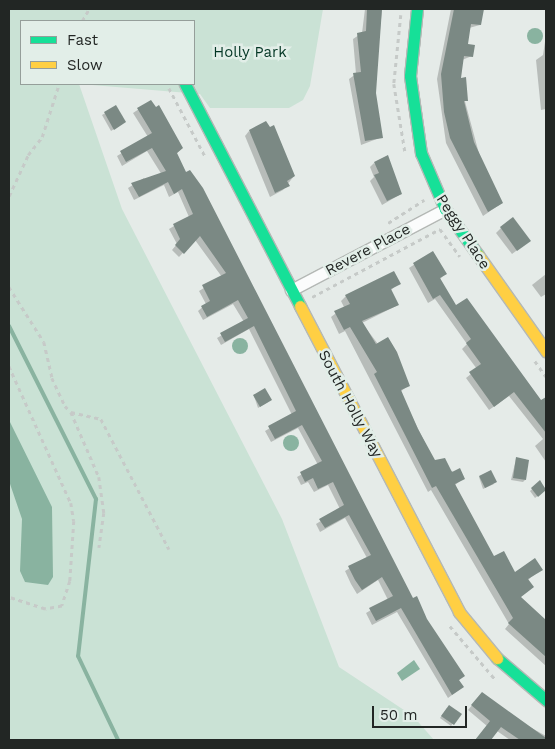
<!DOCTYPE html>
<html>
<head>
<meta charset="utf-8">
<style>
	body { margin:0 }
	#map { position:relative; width:555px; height:749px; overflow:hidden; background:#e5ebe8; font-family:"Work Sans",sans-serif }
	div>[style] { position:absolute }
	.green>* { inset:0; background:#cae2d5 }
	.water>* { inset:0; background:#89b3a0 }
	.round { border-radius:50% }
	.shadow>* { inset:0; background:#0003 }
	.stream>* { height:4px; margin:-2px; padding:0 2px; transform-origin:2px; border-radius:2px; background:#89b3a0 }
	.building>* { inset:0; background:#7b8984 }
	.path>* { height:2.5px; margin-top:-1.25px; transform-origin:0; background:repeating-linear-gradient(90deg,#c6cac8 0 4px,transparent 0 8px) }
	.roads { filter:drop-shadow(1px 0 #b4b8b5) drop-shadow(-1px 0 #b4b8b5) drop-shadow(0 1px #b4b8b5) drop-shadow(0 -1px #b4b8b5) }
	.street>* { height:11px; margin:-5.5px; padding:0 5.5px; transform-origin:5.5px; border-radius:5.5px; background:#fbfcfc }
	.fast>* { height:11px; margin:-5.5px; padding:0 5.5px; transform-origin:5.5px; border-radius:5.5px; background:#16e098 }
	.slow>* { height:11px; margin:-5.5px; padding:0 5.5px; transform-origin:5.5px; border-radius:5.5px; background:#ffcf43 }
	span { translate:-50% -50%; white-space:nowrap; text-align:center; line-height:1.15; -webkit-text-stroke:5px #e2eee8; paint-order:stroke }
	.park-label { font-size:15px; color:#033624 }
	.street-label { font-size:15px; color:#222624 }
	.frame { position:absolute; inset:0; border:10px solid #222624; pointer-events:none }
	.legend { position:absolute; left:20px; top:20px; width:175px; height:65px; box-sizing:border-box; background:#e2eee8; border:1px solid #959e9a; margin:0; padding:6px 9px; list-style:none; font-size:15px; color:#222624 }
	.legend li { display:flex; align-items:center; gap:10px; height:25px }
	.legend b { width:25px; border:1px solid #959e9a }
	.scale { position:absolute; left:372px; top:706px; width:95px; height:22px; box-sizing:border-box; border:2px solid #222624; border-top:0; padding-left:6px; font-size:15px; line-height:18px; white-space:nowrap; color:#222624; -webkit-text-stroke:4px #e2eee8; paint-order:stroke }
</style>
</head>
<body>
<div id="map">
	<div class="green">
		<div style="clip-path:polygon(9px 9px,323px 9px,310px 86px,303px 100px,289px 108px,210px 108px,200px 94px,80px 84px,194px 84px,194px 21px,21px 21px,21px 84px,79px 84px,122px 209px,282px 519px,339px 667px,413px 716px,434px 740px,9px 740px)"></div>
	</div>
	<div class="water">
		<div class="round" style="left:527px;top:28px;width:16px;height:16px"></div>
		<div class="round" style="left:232px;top:338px;width:16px;height:16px"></div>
		<div style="clip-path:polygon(9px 420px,52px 507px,53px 577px,48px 585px,25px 582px,20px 571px,22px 519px,9px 481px)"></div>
		<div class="round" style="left:283px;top:435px;width:16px;height:16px"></div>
		<div style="clip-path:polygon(414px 660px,420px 669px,402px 681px,397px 673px)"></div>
	</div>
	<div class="shadow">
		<div style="clip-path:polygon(365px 9px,382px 9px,374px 93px,382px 137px,361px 145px,349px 79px,356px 74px,353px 39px,362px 33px)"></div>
		<div style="clip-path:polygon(451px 9px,482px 9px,480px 25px,469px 28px,467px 45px,472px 56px,462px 60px,459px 79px,485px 176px,502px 203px,483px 216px,446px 143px,437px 79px)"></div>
		<div style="clip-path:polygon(546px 35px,546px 109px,541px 110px,536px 60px,543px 55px)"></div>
		<div style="clip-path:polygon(151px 101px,182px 148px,176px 154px,412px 600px,464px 676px,458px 681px,463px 687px,448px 698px,397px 612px,372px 625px,366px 613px,388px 600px,378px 580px,357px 594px,351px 584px,345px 571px,367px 558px,345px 518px,320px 532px,316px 524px,340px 509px,328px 485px,314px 492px,308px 482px,301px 485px,297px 477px,318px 465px,298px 428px,271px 442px,265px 431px,292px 415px,249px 329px,221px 345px,217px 338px,244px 322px,233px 304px,203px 320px,198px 311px,206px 304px,199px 291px,222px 277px,195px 240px,179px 257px,172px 250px,177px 244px,169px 229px,189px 217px,178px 192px,169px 197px,164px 185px,134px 200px,128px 188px,144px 178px,147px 182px,162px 175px,147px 151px,122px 166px,117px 156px,148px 137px,133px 113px)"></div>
		<div style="clip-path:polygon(116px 107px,122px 124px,111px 131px,102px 115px)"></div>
		<div style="clip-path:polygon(249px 131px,294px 176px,283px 190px,270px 197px,245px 136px)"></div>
		<div style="clip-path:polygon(374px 163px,401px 194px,382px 205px,370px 181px,374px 177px,370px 167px)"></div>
		<div style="clip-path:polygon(501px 228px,524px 245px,512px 254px,496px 233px)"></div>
		<div style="clip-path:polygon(433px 252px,445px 274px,440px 279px,456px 307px,466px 300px,546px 407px,546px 462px,535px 446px,543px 439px,509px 396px,489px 410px,466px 378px,477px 369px,462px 349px,467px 344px,435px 299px,428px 303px,409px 268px)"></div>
		<div style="clip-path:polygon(546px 274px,546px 294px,541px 297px,532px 285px)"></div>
		<div style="clip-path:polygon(399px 283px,391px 290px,398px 305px,362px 323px,409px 385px,400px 392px,434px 461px,464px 478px,455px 485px,494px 558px,515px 574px,541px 569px,528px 580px,520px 598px,546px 635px,546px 666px,505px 629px,509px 624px,431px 490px,428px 492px,345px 331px,339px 334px,331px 317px,344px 307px,341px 301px,346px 296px)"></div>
		<div style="clip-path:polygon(254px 396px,268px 402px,258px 408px)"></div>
		<div style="clip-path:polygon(516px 459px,525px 480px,523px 482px,511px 480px)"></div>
		<div style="clip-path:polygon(479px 477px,494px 484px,483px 489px)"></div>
		<div style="clip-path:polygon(540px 482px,546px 489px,535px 498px,530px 491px)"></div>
		<div style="clip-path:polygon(478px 698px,546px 736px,546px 740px,510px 740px,497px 731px,489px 740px,476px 740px,487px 726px,468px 710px)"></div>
		<div style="clip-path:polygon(447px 708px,460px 714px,451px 726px,440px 718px)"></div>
	</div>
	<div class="stream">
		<div style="left:9px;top:326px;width:194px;rotate:63.3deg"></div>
		<div style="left:96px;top:499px;width:158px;rotate:96.5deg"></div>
		<div style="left:78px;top:656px;width:93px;rotate:64.5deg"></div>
	</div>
	<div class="building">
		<div style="clip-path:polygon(367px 9px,382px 9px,376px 93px,383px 138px,365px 141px,353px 73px,361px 72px,357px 33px,366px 31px)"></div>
		<div style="clip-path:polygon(454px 9px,484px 9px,481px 25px,471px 24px,468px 44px,475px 45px,473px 57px,464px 56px,461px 78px,466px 77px,468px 101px,464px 101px,474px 142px,503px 203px,488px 212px,450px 138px,444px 112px,441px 74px)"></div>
		<div style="clip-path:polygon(151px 100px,156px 107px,159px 105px,183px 148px,177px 153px,186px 172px,190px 170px,203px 188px,413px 598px,417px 596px,427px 619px,465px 676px,459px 680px,464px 687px,452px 695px,401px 608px,376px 621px,369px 608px,393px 596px,382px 577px,362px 590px,355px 580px,348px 566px,371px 555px,349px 515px,325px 528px,319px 519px,344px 505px,333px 482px,318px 489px,313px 478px,305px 482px,300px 472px,322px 461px,302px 425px,275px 439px,268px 426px,296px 411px,254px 326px,225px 342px,220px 333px,248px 318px,238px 300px,207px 317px,201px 306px,210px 301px,202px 285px,226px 273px,200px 236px,184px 254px,175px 245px,180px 239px,173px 224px,193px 214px,182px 189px,174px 194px,168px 182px,139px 197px,131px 183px,166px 171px,152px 148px,126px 162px,120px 151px,152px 133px,137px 108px)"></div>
		<div style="clip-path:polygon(116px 105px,126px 122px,114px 130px,104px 112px)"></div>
		<div style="clip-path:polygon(266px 121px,270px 127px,274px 125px,295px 176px,287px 181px,290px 186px,275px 193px,249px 130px)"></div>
		<div style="clip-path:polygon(388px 155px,402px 194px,387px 201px,374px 175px,379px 173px,374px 162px)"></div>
		<div style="clip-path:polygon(513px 217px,531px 241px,517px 251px,500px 227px)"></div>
		<div style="clip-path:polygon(433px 251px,447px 274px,440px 278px,456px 305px,467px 298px,541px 400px,546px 397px,546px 433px,514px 392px,494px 407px,469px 372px,481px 364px,466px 343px,471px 339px,440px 295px,433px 299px,413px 263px)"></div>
		<div style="clip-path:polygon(394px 271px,401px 284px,391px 289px,399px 305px,362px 321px,376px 344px,388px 337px,397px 352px,410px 386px,401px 390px,418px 429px,435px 460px,445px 458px,452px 472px,460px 468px,465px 479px,455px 484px,494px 556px,504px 551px,515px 572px,535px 558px,543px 570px,528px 579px,534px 587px,521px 597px,546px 620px,546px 657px,508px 623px,513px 618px,436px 486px,432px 488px,374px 374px,377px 372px,350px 327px,344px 330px,334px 311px,350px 304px,345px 295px)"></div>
		<div style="clip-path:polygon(265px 388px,272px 400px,260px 407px,253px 395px)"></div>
		<div style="clip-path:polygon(516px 457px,529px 460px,526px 480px,513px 478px)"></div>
		<div style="clip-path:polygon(491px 470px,497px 482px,485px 488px,479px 476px)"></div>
		<div style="clip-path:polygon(540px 480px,546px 490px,538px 497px,531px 488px)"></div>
		<div style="clip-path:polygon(482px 692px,546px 738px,546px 740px,520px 740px,501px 727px,491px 740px,475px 740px,490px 721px,471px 705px)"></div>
		<div style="clip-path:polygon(449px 705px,462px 714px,454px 725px,441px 716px)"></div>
	</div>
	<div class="path">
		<div style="left:401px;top:15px;width:69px;rotate:95.8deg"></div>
		<div style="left:394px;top:84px;width:68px;rotate:80.7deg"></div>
		<div style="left:82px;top:21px;width:14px;rotate:-60deg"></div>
		<div style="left:169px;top:88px;width:77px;rotate:62.1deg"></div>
		<div style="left:9px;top:196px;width:45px;rotate:-65.1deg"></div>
		<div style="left:28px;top:155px;width:23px;rotate:-52deg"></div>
		<div style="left:42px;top:137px;width:56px;rotate:-72.2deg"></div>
		<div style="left:388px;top:223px;width:43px;rotate:-32.6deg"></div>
		<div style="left:9px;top:287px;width:65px;rotate:57.5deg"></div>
		<div style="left:44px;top:342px;width:37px;rotate:77deg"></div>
		<div style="left:52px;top:378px;width:31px;rotate:65deg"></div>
		<div style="left:65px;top:406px;width:8px;rotate:45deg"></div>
		<div style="left:71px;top:412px;width:31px;rotate:13deg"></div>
		<div style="left:101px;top:419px;width:147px;rotate:62.4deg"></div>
		<div style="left:312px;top:297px;width:145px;rotate:-28deg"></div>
		<div style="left:440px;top:229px;width:34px;rotate:54deg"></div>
		<div style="left:535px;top:361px;width:19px;rotate:55deg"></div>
		<div style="left:9px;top:366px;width:150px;rotate:65.7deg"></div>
		<div style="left:71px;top:503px;width:18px;rotate:81deg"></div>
		<div style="left:74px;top:521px;width:60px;rotate:93.8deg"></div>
		<div style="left:70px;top:581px;width:26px;rotate:108deg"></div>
		<div style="left:62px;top:606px;width:17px;rotate:170deg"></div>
		<div style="left:45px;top:609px;width:38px;rotate:-162deg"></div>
		<div style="left:71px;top:412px;width:71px;rotate:66.7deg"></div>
		<div style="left:99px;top:477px;width:36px;rotate:82deg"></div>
		<div style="left:104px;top:513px;width:35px;rotate:98deg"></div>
		<div style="left:450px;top:626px;width:70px;rotate:49.7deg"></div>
	</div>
	<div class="roads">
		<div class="street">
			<div style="left:291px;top:290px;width:174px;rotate:-27.7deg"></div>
		</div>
		<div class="fast">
			<div style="left:417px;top:9px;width:67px;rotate:96deg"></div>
			<div style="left:410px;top:76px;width:78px;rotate:81.9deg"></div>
			<div style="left:421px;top:153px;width:61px;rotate:66.8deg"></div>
			<div style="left:445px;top:209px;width:57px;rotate:54.3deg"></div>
			<div style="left:185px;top:84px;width:250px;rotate:62.6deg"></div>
			<div style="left:497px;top:658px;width:65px;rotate:40.6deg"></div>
		</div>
		<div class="slow">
			<div style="left:478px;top:255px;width:118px;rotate:54.7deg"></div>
			<div style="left:300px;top:306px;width:345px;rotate:62.5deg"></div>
			<div style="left:459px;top:612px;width:60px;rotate:50.4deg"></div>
		</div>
	</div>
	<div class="park-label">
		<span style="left:250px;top:53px">Holly Park</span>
	</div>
	<div class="street-label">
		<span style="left:463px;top:232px;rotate:57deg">Peggy Place</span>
		<span style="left:368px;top:250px;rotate:-28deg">Revere Place</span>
		<span style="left:350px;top:404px;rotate:62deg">South Holly Way</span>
	</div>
	<div class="frame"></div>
	<ul class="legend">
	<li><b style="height:6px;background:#16e098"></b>Fast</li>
	<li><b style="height:6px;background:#ffcf43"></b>Slow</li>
	</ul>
	<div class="scale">50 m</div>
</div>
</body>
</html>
